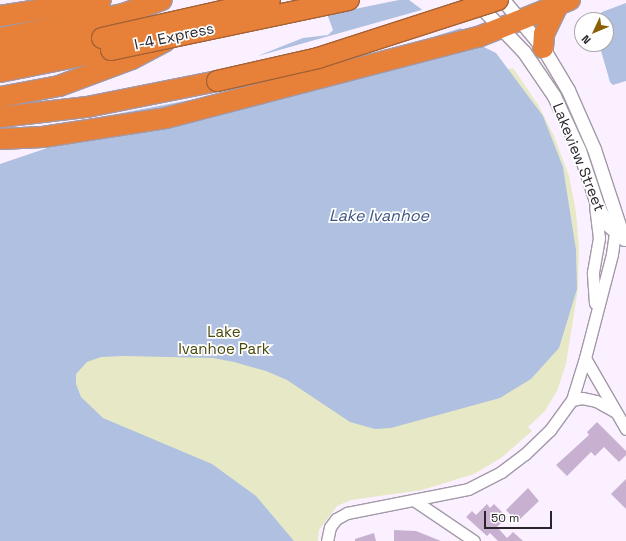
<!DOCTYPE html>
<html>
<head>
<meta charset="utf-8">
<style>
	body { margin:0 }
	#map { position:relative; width:626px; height:541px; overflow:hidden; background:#fbf0ff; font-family:"Space Grotesk",sans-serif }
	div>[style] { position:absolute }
	.green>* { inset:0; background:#e7e9c6 }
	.water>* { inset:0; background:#afc0e0 }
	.pier>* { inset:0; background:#fbf0ff }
	.building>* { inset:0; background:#c8b1d0 }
	.roads { filter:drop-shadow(1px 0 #a399a7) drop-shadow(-1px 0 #a399a7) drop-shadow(0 1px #a399a7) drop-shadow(0 -1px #a399a7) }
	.minor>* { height:11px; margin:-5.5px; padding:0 5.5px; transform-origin:5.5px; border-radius:5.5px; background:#fff }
	.tertiary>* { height:13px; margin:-6.5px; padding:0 6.5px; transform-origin:6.5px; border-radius:6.5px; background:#fff }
	.motorway>* { height:20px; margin:-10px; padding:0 10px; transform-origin:10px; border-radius:10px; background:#e78139 }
	.bridges { filter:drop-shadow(1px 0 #a46134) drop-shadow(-1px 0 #a46134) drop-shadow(0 1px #a46134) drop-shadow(0 -1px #a46134) }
	.motorway-bridge>* { height:20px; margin:-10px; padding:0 10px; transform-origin:10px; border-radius:10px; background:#e78139 }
	span { translate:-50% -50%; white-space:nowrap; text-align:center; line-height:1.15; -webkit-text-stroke:3.5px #fff; paint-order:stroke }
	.street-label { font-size:15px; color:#29252b }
	.park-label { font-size:15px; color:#49490b }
	.water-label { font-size:16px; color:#3d5481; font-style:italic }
	.north { position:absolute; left:574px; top:12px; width:40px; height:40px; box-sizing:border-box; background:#fff; border:1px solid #a9a8aa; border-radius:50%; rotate:226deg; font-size:11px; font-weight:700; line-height:16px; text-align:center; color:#29252b }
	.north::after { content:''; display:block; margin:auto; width:14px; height:18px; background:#8c5e03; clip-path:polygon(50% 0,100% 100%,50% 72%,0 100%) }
	.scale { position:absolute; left:484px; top:511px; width:68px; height:18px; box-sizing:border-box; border:2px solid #29252b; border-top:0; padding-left:5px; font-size:12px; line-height:14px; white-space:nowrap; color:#29252b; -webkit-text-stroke:3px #fff; paint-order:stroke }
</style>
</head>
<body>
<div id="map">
	<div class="green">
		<div style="clip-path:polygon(513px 68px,539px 106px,554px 136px,569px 176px,576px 212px,579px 248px,578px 289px,566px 364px,557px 391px,545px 411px,528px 427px,532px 431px,501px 458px,474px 474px,422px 490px,351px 500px,337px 506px,319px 530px,318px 541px,0 541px,0 183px)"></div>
	</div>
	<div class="water">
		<div style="clip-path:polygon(322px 0,409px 0,432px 17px,470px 32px,484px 47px,496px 53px,543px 116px,563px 167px,576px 250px,577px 289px,559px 348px,531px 379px,500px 398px,391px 428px,375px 429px,350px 422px,287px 380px,266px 371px,234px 362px,213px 358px,124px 356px,101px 357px,87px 362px,76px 374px,76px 384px,81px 397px,103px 418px,212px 464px,256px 496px,294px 541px,0 541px,0 164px,62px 143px,74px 122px,227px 93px,239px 84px,260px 55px,303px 38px,328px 35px,333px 30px)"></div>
		<div style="clip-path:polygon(626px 3px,626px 81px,613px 85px,610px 82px,599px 44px,606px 44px,606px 20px,595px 19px,602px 12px)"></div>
	</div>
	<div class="pier">
		<div style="clip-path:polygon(320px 0,399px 0,325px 15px)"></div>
		<div style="clip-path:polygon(425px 9px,464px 27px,380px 54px,228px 93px,226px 91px,253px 67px,258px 56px)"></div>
	</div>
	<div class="building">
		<div style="clip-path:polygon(597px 422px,626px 451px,626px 455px,619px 462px,604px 447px,595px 456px,591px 452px,567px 476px,556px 465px,589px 435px,587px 432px)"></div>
		<div style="clip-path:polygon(626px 479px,626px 509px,611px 494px)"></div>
		<div style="clip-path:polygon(528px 488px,539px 501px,517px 522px,506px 510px)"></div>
		<div style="clip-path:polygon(487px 504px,490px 508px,494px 504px,507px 517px,497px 527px,507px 538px,513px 532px,523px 541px,498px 541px,490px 533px,487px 536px,466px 517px,472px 511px,476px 515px)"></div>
		<div style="clip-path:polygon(394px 530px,416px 531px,441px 541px,394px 541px)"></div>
		<div style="clip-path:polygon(374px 533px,376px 541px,355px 541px,355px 539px)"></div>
	</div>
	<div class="roads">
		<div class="minor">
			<div style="left:595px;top:303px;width:31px;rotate:-94deg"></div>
			<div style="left:593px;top:272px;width:35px;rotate:-80deg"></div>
			<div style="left:599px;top:238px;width:31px;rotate:-97deg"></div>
			<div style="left:585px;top:358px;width:82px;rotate:60deg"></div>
			<div style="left:572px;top:400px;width:10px;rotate:-11deg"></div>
			<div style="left:582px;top:398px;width:14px;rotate:12deg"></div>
			<div style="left:596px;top:401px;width:21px;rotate:29deg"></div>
			<div style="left:415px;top:501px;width:71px;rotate:34.1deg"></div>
			<div style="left:327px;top:541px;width:14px;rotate:-78deg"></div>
			<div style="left:330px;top:527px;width:10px;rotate:-53deg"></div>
			<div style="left:336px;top:519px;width:13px;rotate:-29deg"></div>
			<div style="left:347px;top:513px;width:123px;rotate:-11.2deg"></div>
			<div style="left:468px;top:489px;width:37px;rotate:-27deg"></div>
			<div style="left:501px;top:472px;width:30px;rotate:-37deg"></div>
			<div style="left:525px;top:454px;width:35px;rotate:-44deg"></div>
			<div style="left:550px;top:430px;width:37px;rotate:-54deg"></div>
			<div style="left:572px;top:400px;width:44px;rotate:-72.8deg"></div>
			<div style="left:585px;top:358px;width:107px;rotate:-75.4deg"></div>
			<div style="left:612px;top:254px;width:30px;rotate:-82deg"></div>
		</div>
		<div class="tertiary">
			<div style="left:503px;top:0;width:62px;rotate:50.2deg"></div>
			<div style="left:543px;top:48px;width:49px;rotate:59.2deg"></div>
			<div style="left:568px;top:90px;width:64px;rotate:66.2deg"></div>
			<div style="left:594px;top:149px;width:89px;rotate:71.8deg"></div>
			<div style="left:476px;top:2px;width:69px;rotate:46.2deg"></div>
			<div style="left:524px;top:52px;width:53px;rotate:55.7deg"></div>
			<div style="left:554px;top:96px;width:60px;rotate:65.2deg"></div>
			<div style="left:579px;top:150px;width:60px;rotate:71.6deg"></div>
			<div style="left:598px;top:207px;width:19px;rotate:62deg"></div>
			<div style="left:607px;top:224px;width:23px;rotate:41deg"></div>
		</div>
		<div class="motorway">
			<div style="left:0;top:16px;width:102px;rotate:-9deg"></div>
			<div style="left:0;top:38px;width:125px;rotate:-11deg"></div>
			<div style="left:123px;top:14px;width:41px;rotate:-19.7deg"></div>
			<div style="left:543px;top:48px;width:14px;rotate:-86deg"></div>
			<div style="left:544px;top:34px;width:32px;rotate:-64deg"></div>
			<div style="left:0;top:54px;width:103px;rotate:-8.9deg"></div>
			<div style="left:0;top:72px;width:113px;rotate:-11.2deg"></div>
			<div style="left:0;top:97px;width:60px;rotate:-10.6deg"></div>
			<div style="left:59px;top:86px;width:78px;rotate:-20.3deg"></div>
			<div style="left:132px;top:59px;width:38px;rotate:-28deg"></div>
			<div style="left:0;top:117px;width:88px;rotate:-6.6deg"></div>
			<div style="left:87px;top:107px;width:133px;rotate:-11.3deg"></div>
			<div style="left:0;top:139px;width:43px;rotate:-2.7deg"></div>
			<div style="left:43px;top:137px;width:124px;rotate:-8.8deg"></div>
			<div style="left:166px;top:118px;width:322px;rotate:-14.6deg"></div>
			<div style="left:478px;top:37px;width:99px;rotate:-21.9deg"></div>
		</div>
	</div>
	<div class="bridges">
		<div class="motorway-bridge">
			<div style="left:102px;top:38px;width:172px;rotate:-12.7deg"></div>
			<div style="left:111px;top:50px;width:243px;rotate:-11.9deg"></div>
			<div style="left:217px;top:81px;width:104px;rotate:-12.8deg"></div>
			<div style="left:318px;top:58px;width:189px;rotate:-17.9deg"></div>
		</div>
	</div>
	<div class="street-label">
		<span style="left:174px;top:36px;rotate:-12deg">I-4 Express</span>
		<span style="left:579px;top:157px;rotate:68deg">Lakeview Street</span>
	</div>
	<div class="park-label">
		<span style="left:224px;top:340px">Lake<br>Ivanhoe Park</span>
	</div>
	<div class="water-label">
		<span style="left:379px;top:216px">Lake Ivanhoe</span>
	</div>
	<div class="north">N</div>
	<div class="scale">50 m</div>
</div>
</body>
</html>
